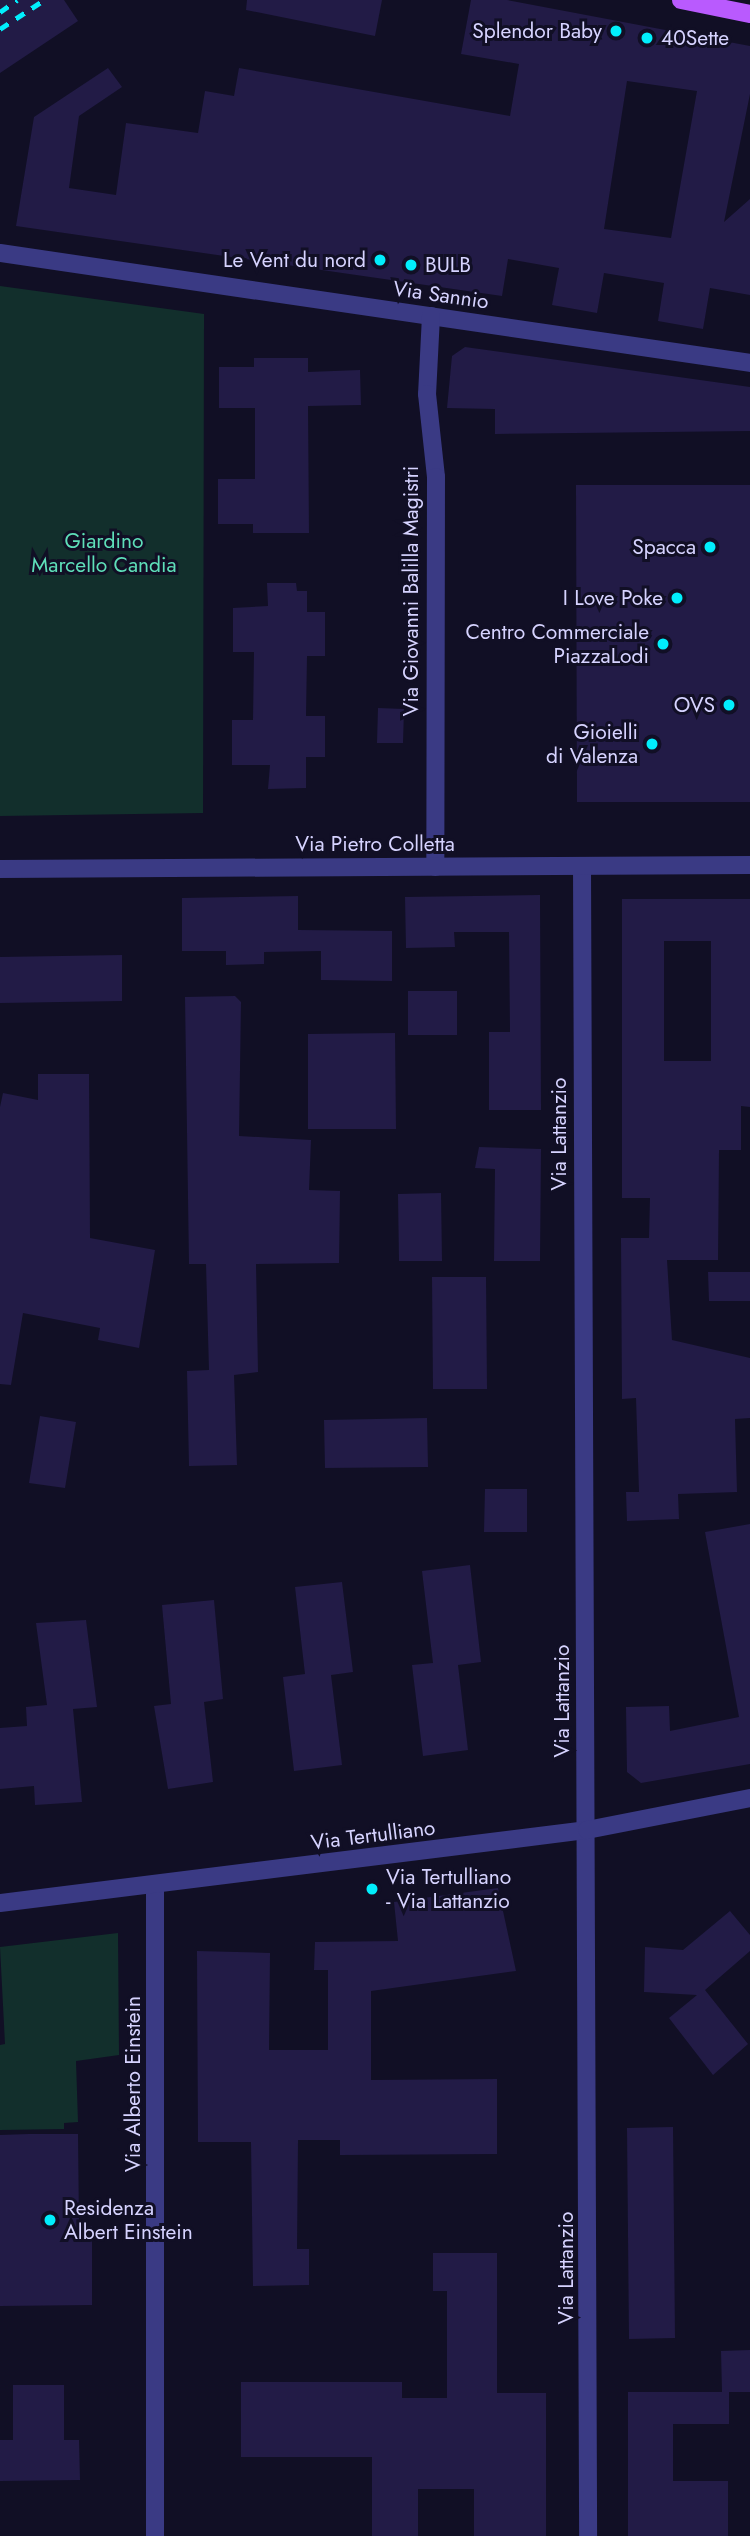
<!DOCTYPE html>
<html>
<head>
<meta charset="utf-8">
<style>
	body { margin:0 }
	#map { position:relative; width:750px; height:2536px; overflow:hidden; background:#110f25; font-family:Jost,sans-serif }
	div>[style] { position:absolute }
	.green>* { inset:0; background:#122f2c }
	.building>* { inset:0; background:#221b46 }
	.minor>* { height:18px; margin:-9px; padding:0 9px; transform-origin:9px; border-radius:9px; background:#3a3a84 }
	.major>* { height:18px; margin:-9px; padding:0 9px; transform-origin:9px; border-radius:9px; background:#b95afe }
	.rail>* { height:5px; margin-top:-2.5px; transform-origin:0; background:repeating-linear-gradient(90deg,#01eefc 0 10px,transparent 0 19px) }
	.dots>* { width:19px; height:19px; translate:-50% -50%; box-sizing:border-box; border:4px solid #110f25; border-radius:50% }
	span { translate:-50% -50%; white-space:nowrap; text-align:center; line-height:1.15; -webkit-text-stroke:6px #110f25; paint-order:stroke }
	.poi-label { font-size:21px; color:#d6d3ff }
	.right { translate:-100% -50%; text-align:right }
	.left { translate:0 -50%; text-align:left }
	.street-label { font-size:21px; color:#d6d3ff }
	.park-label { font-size:21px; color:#5edfb9 }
</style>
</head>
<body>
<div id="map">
	<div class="green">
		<div style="clip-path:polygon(0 286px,204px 314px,203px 813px,0 816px)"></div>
		<div style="clip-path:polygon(118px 1933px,119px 2055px,76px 2061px,78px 2122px,64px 2123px,64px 2129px,0 2130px,0 2045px,5px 2044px,0 1947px)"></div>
	</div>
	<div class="building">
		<div style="clip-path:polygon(0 0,64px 0,78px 21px,0 73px)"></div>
		<div style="clip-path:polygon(247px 0,382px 0,375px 36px,246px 10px)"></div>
		<div style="clip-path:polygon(evenodd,471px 0,507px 0,750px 46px,750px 94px,724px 222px,750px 199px,750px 295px,710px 288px,703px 329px,658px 321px,664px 283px,604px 273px,597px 313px,552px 305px,559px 268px,508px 259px,502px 296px,16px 226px,34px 117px,108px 68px,122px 87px,79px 116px,69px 188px,116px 195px,126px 123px,198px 133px,205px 91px,234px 96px,239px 68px,510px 116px,519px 64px,461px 54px,471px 0,627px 81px,697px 91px,671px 238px,604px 229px,627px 81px)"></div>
		<div style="clip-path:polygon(465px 347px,750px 387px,750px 431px,495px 434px,495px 409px,447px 408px,452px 356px)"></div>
		<div style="clip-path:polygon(254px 358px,308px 358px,308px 372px,360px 370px,361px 405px,308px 406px,309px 533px,253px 533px,253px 524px,218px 524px,218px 479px,255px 479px,255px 408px,219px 408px,219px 367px,254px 367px)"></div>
		<div style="clip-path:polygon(576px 485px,750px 485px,750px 802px,577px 802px)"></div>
		<div style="clip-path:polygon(267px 583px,296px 583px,297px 591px,307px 591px,307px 612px,325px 612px,325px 656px,307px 656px,306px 716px,325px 716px,325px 757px,306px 757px,306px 788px,268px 789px,270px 765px,232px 765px,232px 720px,253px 720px,254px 652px,233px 652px,233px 608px,268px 606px)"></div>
		<div style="clip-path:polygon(378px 708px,404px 709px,403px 743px,377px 743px)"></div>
		<div style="clip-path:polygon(540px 895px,541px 1110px,489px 1110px,489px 1032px,510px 1032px,509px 932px,454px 932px,455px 947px,406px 948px,405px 897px)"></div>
		<div style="clip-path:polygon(298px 896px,298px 930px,392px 931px,392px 981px,321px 980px,321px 951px,264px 952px,264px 964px,226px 965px,226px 951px,182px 951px,182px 898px)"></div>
		<div style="clip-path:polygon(evenodd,622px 899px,750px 899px,750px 1107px,741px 1106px,741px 1150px,719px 1150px,718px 1260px,667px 1260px,672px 1340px,750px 1358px,750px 1418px,735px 1419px,737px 1492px,678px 1494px,679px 1519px,627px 1521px,626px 1492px,639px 1492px,636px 1398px,622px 1399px,621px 1238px,649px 1238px,650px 1198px,622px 1198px,622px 899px,664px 941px,711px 941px,711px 1061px,664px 1061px,664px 941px)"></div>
		<div style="clip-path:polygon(122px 955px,122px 1001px,0 1003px,0 957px)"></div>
		<div style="clip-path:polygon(408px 991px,457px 991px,457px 1035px,408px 1035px)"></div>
		<div style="clip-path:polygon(235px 996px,241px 1002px,239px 1136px,311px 1140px,309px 1190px,340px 1191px,339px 1263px,256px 1264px,258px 1372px,234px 1375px,237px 1465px,189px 1466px,187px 1371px,209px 1370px,206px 1264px,189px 1264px,185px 997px)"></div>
		<div style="clip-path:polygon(395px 1033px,396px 1129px,308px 1129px,308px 1034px)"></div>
		<div style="clip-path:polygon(38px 1074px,89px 1074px,90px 1238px,155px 1250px,139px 1348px,98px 1340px,100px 1328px,23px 1313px,11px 1385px,0 1384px,0 1107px,3px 1093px,38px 1100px)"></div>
		<div style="clip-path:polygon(479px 1147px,541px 1149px,540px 1261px,494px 1261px,495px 1169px,475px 1168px)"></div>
		<div style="clip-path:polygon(441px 1193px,442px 1261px,399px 1261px,398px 1194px)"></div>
		<div style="clip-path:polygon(708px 1272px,750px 1272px,750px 1301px,709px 1301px)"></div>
		<div style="clip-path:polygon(432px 1277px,486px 1277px,487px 1389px,433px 1389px)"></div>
		<div style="clip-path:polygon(40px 1416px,76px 1422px,65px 1488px,29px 1483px)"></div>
		<div style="clip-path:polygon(427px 1418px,428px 1467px,325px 1468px,324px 1420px)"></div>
		<div style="clip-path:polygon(485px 1489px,527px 1489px,527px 1532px,484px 1532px)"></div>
		<div style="clip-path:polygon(750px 1524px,750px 1764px,641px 1783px,627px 1772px,626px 1707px,669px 1706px,670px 1731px,739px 1717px,705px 1532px)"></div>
		<div style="clip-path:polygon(470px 1565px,481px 1662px,458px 1665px,468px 1750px,423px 1756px,412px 1665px,433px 1663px,422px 1571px)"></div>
		<div style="clip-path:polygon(342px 1582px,353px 1672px,331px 1675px,342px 1765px,294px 1771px,283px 1677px,305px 1674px,295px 1587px)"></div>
		<div style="clip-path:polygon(214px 1600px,223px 1699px,204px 1702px,213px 1782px,168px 1789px,154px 1706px,171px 1704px,162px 1605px)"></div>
		<div style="clip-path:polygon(86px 1620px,97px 1707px,73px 1709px,82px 1802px,35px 1805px,34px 1786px,0 1789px,0 1728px,27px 1726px,26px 1707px,47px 1705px,36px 1623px)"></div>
		<div style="clip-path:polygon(498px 1888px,516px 1971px,371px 1991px,371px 2080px,497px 2079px,497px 2154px,340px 2155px,340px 2140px,298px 2140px,297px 2249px,309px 2249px,309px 2285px,253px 2286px,251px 2142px,198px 2142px,197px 1951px,270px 1953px,269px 2050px,328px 2050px,328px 1970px,314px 1970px,315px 1942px,398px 1941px,394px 1902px)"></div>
		<div style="clip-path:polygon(730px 1911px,750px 1935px,750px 1951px,705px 1990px,748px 2044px,713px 2075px,669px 2018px,697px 1995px,644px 1992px,645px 1947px,683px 1950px)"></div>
		<div style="clip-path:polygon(673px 2127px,675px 2338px,629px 2339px,627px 2128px)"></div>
		<div style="clip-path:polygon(29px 2134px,78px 2134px,79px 2226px,92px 2226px,92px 2305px,0 2306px,0 2135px)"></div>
		<div style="clip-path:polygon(433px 2253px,497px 2253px,497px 2393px,546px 2393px,546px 2536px,474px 2536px,474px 2489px,418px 2489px,418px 2536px,372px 2536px,372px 2457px,241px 2457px,241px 2382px,402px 2382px,402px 2398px,447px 2398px,447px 2291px,433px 2291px)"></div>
		<div style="clip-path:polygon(750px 2350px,750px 2392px,729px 2392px,729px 2424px,673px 2424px,673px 2481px,728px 2481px,728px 2536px,628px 2536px,628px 2392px,722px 2392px,721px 2351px)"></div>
		<div style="clip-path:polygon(13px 2385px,64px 2385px,64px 2440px,79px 2440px,80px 2480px,0 2481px,0 2440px,13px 2440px)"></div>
	</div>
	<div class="minor">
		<div style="left:0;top:253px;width:758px;rotate:8.34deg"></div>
		<div style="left:431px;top:316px;width:78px;rotate:92.9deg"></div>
		<div style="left:427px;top:394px;width:83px;rotate:83.8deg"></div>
		<div style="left:436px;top:477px;width:390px;rotate:90.1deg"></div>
		<div style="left:582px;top:866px;width:1670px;rotate:89.79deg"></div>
		<div style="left:0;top:869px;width:750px;rotate:-0.31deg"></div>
		<div style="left:155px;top:1884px;width:652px;rotate:90deg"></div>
		<div style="left:0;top:1903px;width:592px;rotate:-7.09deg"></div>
		<div style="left:587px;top:1830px;width:166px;rotate:-11.1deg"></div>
	</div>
	<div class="major">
		<div style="left:681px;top:0;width:70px;rotate:11.5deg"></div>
	</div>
	<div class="rail">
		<div style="left:0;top:12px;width:21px;rotate:-35deg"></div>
		<div style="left:0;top:29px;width:53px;rotate:-33.4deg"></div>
	</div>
	<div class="dots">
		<div style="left:616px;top:31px;background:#01eefc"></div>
		<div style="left:647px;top:38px;background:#01eefc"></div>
		<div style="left:380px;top:260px;background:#01eefc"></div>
		<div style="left:411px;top:265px;background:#01eefc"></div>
		<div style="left:710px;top:547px;background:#01eefc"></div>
		<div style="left:677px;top:598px;background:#01eefc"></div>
		<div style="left:663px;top:644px;background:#01eefc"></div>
		<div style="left:729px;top:705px;background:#01eefc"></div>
		<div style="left:652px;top:744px;background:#01eefc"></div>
		<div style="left:372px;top:1889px;background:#01eefc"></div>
		<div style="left:50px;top:2220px;background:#01eefc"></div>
	</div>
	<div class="poi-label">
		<span class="right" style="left:602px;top:31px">Splendor Baby</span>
		<span class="left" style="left:661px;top:38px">40Sette</span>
		<span class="right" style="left:366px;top:260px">Le Vent du nord</span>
		<span class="left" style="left:425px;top:265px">BULB</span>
		<span class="right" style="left:696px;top:547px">Spacca</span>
		<span class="right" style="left:663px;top:598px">I Love Poke</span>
		<span class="right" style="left:649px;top:644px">Centro Commerciale<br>PiazzaLodi</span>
		<span class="right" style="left:715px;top:705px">OVS</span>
		<span class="right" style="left:638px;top:744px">Gioielli<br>di Valenza</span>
		<span class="left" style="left:386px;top:1889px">Via Tertulliano<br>- Via Lattanzio</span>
		<span class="left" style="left:64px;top:2220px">Residenza<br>Albert Einstein</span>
	</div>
	<div class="street-label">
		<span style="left:441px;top:295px;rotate:8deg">Via Sannio</span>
		<span style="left:411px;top:591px;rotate:-90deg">Via Giovanni Balilla Magistri</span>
		<span style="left:375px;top:844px">Via Pietro Colletta</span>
		<span style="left:559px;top:1134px;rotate:-90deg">Via Lattanzio</span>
		<span style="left:562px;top:1701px;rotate:-90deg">Via Lattanzio</span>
		<span style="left:373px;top:1835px;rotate:-7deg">Via Tertulliano</span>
		<span style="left:133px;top:2084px;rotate:-90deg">Via Alberto Einstein</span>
		<span style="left:566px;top:2268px;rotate:-90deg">Via Lattanzio</span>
	</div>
	<div class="park-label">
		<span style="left:104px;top:553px">Giardino<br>Marcello Candia</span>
	</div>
</div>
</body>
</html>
